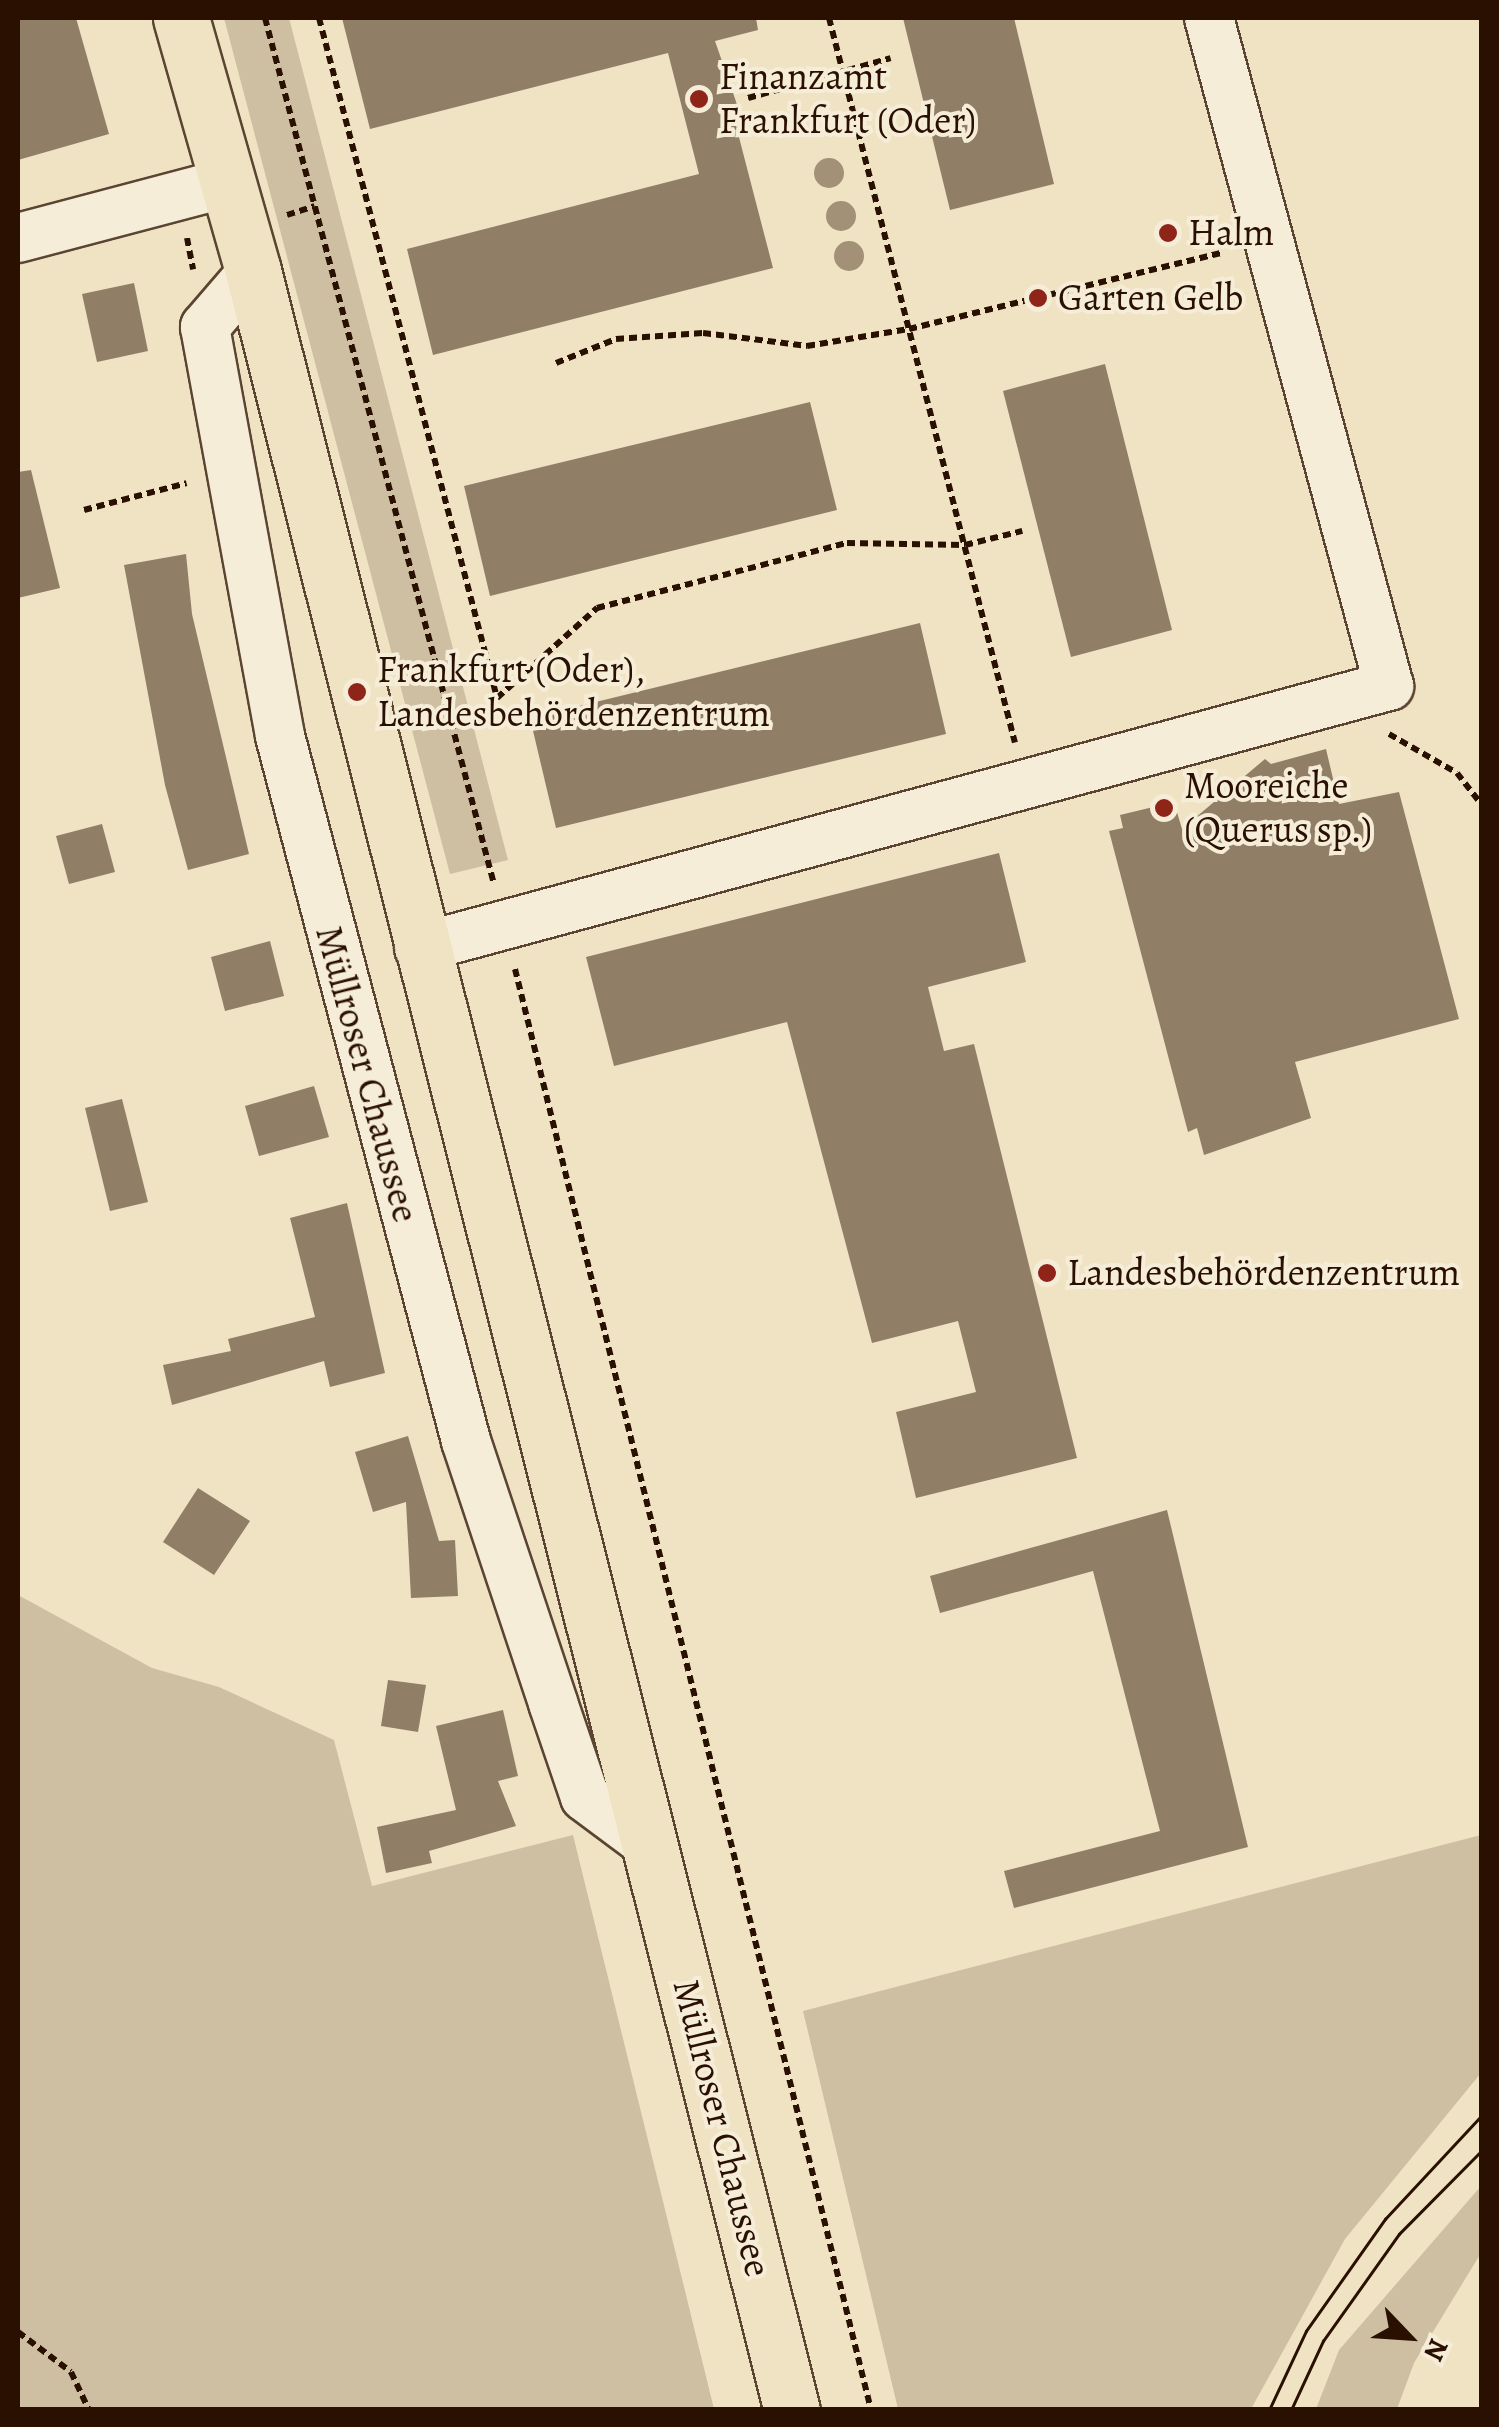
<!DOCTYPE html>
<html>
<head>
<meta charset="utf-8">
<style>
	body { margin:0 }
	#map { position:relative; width:1499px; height:2427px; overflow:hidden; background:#efe3c3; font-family:Alegreya,serif }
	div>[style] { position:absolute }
	.green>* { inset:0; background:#cebfa2 }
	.building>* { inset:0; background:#907e66 }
	.path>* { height:6px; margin-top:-3px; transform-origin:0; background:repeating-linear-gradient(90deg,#2a1001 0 8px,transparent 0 13px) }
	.roads { filter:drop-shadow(2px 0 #5b4532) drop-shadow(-2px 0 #5b4532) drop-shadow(0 2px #5b4532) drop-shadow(0 -2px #5b4532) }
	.minor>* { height:48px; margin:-24px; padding:0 24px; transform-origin:24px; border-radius:24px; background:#f5edd8 }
	.major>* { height:55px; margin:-27.5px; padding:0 27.5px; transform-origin:27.5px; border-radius:27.5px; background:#efe3c3 }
	.tram>* { height:2.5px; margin:-1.25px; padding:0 1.25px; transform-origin:1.25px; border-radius:1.25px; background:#2a1001 }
	.trees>* { width:30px; height:30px; margin:-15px; border-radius:50%; background:#a29077 }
	.dots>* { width:28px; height:28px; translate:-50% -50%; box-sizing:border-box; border:5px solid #f5edd8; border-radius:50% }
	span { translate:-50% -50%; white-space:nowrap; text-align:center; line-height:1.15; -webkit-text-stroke:8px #f5edd8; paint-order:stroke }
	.poi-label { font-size:38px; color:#2a1001 }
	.left { translate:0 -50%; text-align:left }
	.street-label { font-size:38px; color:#2a1001 }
	.frame { position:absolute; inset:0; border:20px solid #2a1001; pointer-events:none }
	.north { position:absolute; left:1359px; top:2287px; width:100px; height:100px; -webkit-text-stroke:8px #f5edd8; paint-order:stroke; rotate:115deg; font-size:28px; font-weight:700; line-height:40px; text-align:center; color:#2a1001 }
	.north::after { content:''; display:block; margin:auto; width:35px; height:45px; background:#2a1001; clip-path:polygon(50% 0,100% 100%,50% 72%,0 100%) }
</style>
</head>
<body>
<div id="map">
	<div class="green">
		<div style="clip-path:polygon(224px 18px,289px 18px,508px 860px,450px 874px)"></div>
		<div style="clip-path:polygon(18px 1595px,152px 1668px,219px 1687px,334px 1740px,372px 1886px,573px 1835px,714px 2409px,18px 2409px)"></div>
		<div style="clip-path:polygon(1481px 1835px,1481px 2073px,1345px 2239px,1251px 2409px,898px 2409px,803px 2011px)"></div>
		<div style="clip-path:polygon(1481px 2186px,1481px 2253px,1414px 2363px,1397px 2409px,1316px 2409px,1339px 2350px)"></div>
	</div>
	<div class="building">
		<div style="clip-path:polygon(18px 18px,76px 18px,109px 134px,18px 160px)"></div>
		<div style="clip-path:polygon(342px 18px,756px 18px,758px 30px,715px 41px,741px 116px,734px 118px,773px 268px,433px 355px,407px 249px,699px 174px,668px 53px,370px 129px)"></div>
		<div style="clip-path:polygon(903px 18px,1014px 18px,1054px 184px,950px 210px)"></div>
		<div style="clip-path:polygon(134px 283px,148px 351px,97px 362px,82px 294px)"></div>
		<div style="clip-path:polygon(1105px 364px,1172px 630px,1071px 657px,1003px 391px)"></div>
		<div style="clip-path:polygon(810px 402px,837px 510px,490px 596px,464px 486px)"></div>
		<div style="clip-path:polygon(31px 470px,60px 588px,18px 598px,18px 472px)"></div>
		<div style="clip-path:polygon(186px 554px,192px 614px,249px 854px,188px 870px,165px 785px,124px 565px)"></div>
		<div style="clip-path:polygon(920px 623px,946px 734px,556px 828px,530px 718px)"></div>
		<div style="clip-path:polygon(1326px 749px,1339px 804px,1399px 792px,1459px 1019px,1295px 1062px,1311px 1118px,1204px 1155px,1197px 1128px,1188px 1132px,1109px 831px,1123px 828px,1120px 815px,1174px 802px,1182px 829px,1265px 759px,1271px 764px)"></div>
		<div style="clip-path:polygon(102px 824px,115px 872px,69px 884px,56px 836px)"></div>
		<div style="clip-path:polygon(999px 853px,1026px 962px,928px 987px,944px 1051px,974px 1044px,1077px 1458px,916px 1498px,896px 1412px,976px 1392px,958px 1321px,872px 1343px,787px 1022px,614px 1066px,586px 957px)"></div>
		<div style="clip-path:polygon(270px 941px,284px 996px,225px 1011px,211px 957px)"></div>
		<div style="clip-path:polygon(314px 1086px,329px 1137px,259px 1156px,245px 1106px)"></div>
		<div style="clip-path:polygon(122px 1099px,148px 1202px,110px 1211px,85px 1108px)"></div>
		<div style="clip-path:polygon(347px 1203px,385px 1373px,330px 1387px,324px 1361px,172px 1405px,163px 1365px,231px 1351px,228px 1339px,315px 1317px,290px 1218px)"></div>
		<div style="clip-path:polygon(408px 1436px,439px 1541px,455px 1540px,458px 1596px,411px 1598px,406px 1502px,373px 1512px,355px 1452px)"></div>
		<div style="clip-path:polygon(198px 1488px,250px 1521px,214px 1575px,163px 1542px)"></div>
		<div style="clip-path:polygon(1167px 1510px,1248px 1847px,1014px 1908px,1004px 1871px,1160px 1831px,1093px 1571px,940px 1613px,930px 1576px)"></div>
		<div style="clip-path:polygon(388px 1680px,426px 1685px,418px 1732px,381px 1726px)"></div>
		<div style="clip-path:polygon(503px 1710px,518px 1776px,498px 1781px,516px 1826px,429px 1851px,432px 1863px,386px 1873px,377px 1827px,456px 1810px,436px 1726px)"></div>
	</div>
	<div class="path">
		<div style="left:265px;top:18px;width:896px;rotate:75.19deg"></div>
		<div style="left:319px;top:18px;width:703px;rotate:75.33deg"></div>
		<div style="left:497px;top:698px;width:135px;rotate:-42deg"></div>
		<div style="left:597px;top:608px;width:258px;rotate:-14.6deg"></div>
		<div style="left:847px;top:543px;width:118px;rotate:1deg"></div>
		<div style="left:965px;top:545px;width:59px;rotate:-13.8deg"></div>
		<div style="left:829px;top:18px;width:748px;rotate:75.61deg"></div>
		<div style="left:748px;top:98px;width:148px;rotate:-15.6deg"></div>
		<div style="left:287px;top:215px;width:29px;rotate:-18deg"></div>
		<div style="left:187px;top:238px;width:32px;rotate:79deg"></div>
		<div style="left:556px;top:363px;width:65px;rotate:-21.8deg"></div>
		<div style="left:616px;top:339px;width:87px;rotate:-3.9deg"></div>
		<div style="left:703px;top:333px;width:105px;rotate:7.1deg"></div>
		<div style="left:807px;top:346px;width:103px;rotate:-9.5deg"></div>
		<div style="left:909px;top:329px;width:324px;rotate:-13.7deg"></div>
		<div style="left:84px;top:510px;width:106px;rotate:-14.7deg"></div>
		<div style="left:1389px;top:734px;width:78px;rotate:29.8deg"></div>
		<div style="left:1457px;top:773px;width:41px;rotate:52deg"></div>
		<div style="left:515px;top:969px;width:1484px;rotate:76.12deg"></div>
		<div style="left:18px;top:2332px;width:66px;rotate:37deg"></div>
		<div style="left:71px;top:2372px;width:42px;rotate:64.7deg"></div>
	</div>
	<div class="roads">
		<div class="minor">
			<div style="left:18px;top:238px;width:215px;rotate:-14.8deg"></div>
			<div style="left:253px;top:271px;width:74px;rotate:130.6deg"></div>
			<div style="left:205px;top:327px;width:416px;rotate:79.6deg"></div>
			<div style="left:280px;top:736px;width:729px;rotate:75.22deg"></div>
			<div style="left:466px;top:1441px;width:276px;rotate:71.6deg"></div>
			<div style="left:553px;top:1703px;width:99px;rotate:71.2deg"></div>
			<div style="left:585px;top:1797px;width:82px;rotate:36.6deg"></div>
			<div style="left:419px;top:948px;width:1005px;rotate:-15.12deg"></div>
			<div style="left:1389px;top:686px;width:692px;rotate:-105.08deg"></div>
		</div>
		<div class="major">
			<div style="left:181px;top:18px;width:263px;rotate:74.1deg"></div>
			<div style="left:253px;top:271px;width:2206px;rotate:75.86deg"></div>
		</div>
	</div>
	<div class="tram">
		<div style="left:1269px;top:2410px;width:87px;rotate:-64.9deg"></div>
		<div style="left:1306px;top:2331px;width:137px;rotate:-54.8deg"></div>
		<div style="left:1385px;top:2219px;width:142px;rotate:-47deg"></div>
		<div style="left:1291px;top:2410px;width:76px;rotate:-65.1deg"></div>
		<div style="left:1323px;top:2341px;width:131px;rotate:-54.6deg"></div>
		<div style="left:1399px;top:2234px;width:118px;rotate:-45.3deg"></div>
	</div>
	<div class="trees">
		<div style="left:829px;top:173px"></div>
		<div style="left:841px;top:216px"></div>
		<div style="left:849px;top:256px"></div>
	</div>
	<div class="dots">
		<div style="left:699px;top:99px;background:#8f2418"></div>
		<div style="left:1168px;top:233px;background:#8f2418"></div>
		<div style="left:1038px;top:298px;background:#8f2418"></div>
		<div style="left:357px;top:692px;background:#8f2418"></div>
		<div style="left:1164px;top:808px;background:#8f2418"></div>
		<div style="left:1047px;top:1273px;background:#8f2418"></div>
	</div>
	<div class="poi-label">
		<span class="left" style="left:719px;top:99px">Finanzamt<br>Frankfurt (Oder)</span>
		<span class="left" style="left:1188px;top:233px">Halm</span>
		<span class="left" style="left:1058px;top:298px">Garten Gelb</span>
		<span class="left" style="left:377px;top:692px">Frankfurt (Oder),<br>Landesbehördenzentrum</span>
		<span class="left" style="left:1184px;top:808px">Mooreiche<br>(Querus sp.)</span>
		<span class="left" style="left:1067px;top:1273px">Landesbehördenzentrum</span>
	</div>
	<div class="street-label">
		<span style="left:367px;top:1074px;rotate:75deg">Müllroser Chaussee</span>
		<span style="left:722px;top:2128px;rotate:76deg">Müllroser Chaussee</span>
	</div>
	<div class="frame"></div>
	<div class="north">N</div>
</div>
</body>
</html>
